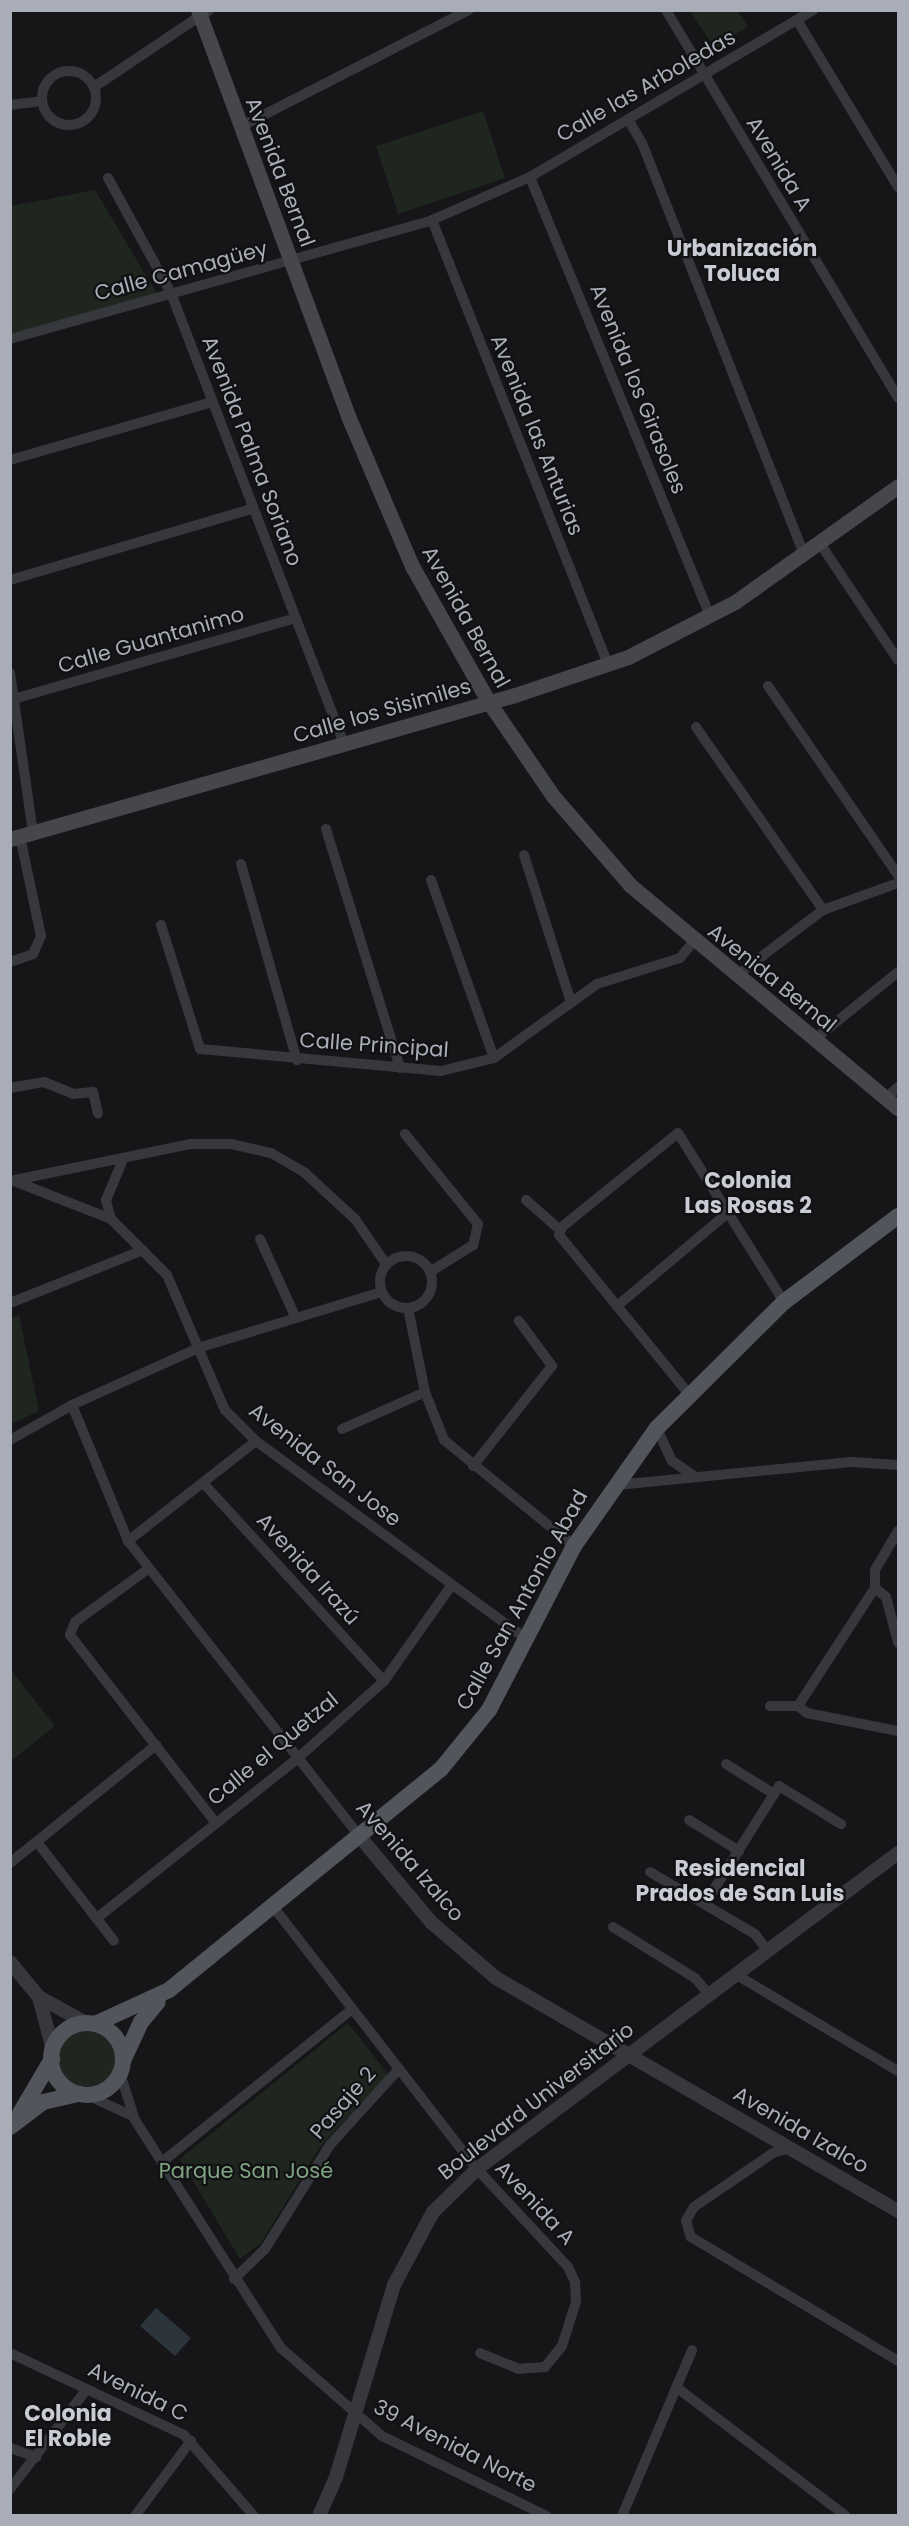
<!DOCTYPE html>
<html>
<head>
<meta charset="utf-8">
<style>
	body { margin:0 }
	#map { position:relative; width:909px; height:2526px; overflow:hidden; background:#161618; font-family:Poppins,sans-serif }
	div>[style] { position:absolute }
	.green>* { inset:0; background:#1e261f }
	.round { border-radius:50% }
	.water>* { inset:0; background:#2c353c }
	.minor>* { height:10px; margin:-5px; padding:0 5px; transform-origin:5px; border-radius:5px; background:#37383d }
	.minor>.ring { margin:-5px; padding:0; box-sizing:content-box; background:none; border:10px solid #37383d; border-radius:50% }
	.tertiary>* { height:14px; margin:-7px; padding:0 7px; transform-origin:7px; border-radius:7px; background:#37383d }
	.secondary>* { height:15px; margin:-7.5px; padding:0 7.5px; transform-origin:7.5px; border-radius:7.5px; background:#45474d }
	.primary>* { height:16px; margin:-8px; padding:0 8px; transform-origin:8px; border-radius:8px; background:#53555c }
	.primary>.ring { margin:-8px; padding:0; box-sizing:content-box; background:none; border:16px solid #53555c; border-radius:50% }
	span { translate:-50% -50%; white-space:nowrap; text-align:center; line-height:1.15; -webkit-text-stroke:4.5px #111113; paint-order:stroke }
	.street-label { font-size:21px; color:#a8adb8 }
	.park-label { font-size:21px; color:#7fa381 }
	.neighbourhood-label { font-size:22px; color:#c9ccd4; font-weight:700 }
	.frame { position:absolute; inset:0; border:12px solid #a8adb8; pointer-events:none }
</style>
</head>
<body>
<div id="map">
	<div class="green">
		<div style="clip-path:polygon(690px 11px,737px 11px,748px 26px,715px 49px)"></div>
		<div style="clip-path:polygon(483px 111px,505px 178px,398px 214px,376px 146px)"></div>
		<div style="clip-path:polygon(95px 190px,157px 294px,11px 336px,11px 206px)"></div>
		<div style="clip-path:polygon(19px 1315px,39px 1411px,11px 1424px,11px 1318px)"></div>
		<div style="clip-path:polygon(11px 1670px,55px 1726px,11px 1761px,10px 1761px)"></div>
		<div style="clip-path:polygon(348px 2023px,388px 2074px,319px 2148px,261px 2243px,240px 2259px,180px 2159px)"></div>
		<div class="round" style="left:58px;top:2030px;width:58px;height:58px"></div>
	</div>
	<div class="water">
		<div style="clip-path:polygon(156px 2308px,191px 2338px,175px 2356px,140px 2326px)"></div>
	</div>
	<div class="minor">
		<div style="left:666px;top:10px;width:452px;rotate:59.1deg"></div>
		<div style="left:797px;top:20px;width:195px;rotate:58.8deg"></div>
		<div class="ring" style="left:42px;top:71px;width:44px;height:44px"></div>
		<div style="left:94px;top:87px;width:138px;rotate:-33.8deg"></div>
		<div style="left:10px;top:105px;width:32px;rotate:-7deg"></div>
		<div style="left:628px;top:119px;width:28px;rotate:60deg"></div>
		<div style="left:642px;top:143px;width:442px;rotate:68.5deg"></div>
		<div style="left:240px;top:127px;width:257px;rotate:-27.1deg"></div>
		<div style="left:530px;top:177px;width:474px;rotate:67.7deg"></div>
		<div style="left:108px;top:178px;width:131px;rotate:61.3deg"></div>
		<div style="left:171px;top:293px;width:483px;rotate:69deg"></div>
		<div style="left:432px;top:220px;width:478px;rotate:68.4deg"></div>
		<div style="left:10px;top:339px;width:438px;rotate:-15.7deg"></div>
		<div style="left:432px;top:220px;width:107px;rotate:-23.7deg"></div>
		<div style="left:530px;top:177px;width:329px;rotate:-30.5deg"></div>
		<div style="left:10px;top:460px;width:210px;rotate:-16deg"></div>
		<div style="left:819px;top:542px;width:142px;rotate:56.2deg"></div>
		<div style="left:10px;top:580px;width:252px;rotate:-16.4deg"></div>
		<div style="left:10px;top:673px;width:162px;rotate:81.8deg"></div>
		<div style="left:768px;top:686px;width:229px;rotate:55.5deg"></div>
		<div style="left:17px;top:698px;width:290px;rotate:-16deg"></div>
		<div style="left:696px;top:727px;width:223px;rotate:55.2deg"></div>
		<div style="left:326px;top:829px;width:250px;rotate:72.8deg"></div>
		<div style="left:524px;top:855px;width:154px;rotate:72.3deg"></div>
		<div style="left:241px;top:864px;width:204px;rotate:74.1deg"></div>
		<div style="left:431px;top:880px;width:189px;rotate:70.5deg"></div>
		<div style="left:161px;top:925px;width:130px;rotate:72.5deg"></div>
		<div style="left:200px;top:1049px;width:242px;rotate:5.2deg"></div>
		<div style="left:441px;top:1071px;width:55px;rotate:-13.8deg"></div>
		<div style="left:494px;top:1058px;width:127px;rotate:-35.7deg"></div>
		<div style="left:597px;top:984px;width:87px;rotate:-17.4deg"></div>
		<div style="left:680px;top:958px;width:22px;rotate:-51deg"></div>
		<div style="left:10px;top:962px;width:24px;rotate:-19deg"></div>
		<div style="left:33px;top:954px;width:20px;rotate:-66deg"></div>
		<div style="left:41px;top:936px;width:102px;rotate:-101.9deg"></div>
		<div style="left:736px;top:976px;width:109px;rotate:-37.2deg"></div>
		<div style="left:823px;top:910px;width:80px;rotate:-19.8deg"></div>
		<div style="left:814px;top:1040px;width:108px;rotate:-39deg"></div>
		<div style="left:10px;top:1088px;width:35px;rotate:-10deg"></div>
		<div style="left:44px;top:1082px;width:31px;rotate:22deg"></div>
		<div style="left:73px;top:1094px;width:20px;rotate:-6deg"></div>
		<div style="left:93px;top:1092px;width:22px;rotate:77deg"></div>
		<div style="left:886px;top:1098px;width:16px;rotate:-43deg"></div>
		<div style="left:405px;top:1134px;width:116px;rotate:51deg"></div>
		<div style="left:478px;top:1224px;width:22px;rotate:103deg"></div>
		<div style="left:473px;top:1245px;width:51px;rotate:147.9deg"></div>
		<div style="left:15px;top:1180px;width:180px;rotate:-11.6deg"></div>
		<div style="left:191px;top:1144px;width:40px"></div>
		<div style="left:231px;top:1144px;width:41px;rotate:12.7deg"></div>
		<div style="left:271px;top:1153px;width:39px;rotate:30deg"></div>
		<div style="left:305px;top:1173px;width:68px;rotate:42.6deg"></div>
		<div style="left:355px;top:1219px;width:55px;rotate:55.4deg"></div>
		<div style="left:14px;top:1181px;width:104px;rotate:21.4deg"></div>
		<div style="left:111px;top:1219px;width:79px;rotate:45deg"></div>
		<div style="left:167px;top:1275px;width:147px;rotate:66.8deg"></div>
		<div style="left:225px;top:1410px;width:44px;rotate:45deg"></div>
		<div style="left:256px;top:1441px;width:337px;rotate:36.2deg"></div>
		<div style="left:526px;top:1200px;width:45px;rotate:41.4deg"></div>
		<div style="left:111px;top:1219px;width:20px;rotate:-105deg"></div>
		<div style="left:106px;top:1200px;width:41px;rotate:-67.2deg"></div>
		<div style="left:260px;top:1239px;width:85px;rotate:65.6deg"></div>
		<div class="ring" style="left:380px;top:1256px;width:42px;height:42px"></div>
		<div style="left:10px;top:1303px;width:143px;rotate:-21.7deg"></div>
		<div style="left:617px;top:1306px;width:146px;rotate:-40deg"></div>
		<div style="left:408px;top:1308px;width:86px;rotate:78.6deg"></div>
		<div style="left:425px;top:1392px;width:52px;rotate:68.4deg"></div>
		<div style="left:444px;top:1440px;width:168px;rotate:39.2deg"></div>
		<div style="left:688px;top:1393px;width:204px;rotate:-129.2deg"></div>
		<div style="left:559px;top:1235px;width:9px;rotate:-69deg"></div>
		<div style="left:562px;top:1227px;width:149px;rotate:-39deg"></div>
		<div style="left:678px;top:1133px;width:199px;rotate:57.9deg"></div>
		<div style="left:72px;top:1405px;width:147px;rotate:67.6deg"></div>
		<div style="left:128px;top:1541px;width:376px;rotate:51.9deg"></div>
		<div style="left:657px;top:1428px;width:36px;rotate:66deg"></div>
		<div style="left:672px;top:1461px;width:25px;rotate:34deg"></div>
		<div style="left:342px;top:1429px;width:91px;rotate:-24deg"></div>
		<div style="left:10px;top:1440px;width:71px;rotate:-29.4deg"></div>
		<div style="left:72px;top:1405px;width:138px;rotate:-24.3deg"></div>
		<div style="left:198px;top:1348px;width:191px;rotate:-17deg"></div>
		<div style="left:473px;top:1466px;width:127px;rotate:-51.7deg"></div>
		<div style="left:552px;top:1366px;width:56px;rotate:-126.3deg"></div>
		<div style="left:204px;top:1484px;width:267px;rotate:47.6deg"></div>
		<div style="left:617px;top:1485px;width:235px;rotate:-5.6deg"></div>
		<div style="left:851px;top:1462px;width:47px;rotate:3.7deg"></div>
		<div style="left:128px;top:1541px;width:162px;rotate:-38deg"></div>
		<div style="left:148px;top:1569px;width:90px;rotate:144deg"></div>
		<div style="left:75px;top:1622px;width:14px;rotate:111deg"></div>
		<div style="left:70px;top:1635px;width:237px;rotate:52.2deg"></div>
		<div style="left:875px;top:1588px;width:18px;rotate:-90deg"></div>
		<div style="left:875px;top:1570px;width:45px;rotate:-59.5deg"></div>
		<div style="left:875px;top:1588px;width:14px;rotate:39deg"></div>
		<div style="left:886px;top:1597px;width:47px;rotate:75.1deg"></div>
		<div style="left:770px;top:1706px;width:28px"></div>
		<div style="left:798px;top:1706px;width:11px;rotate:38deg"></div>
		<div style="left:807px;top:1713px;width:93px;rotate:11.2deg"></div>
		<div style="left:798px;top:1706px;width:141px;rotate:-56.9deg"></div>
		<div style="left:726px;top:1764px;width:57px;rotate:32deg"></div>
		<div style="left:689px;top:1820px;width:59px;rotate:31.8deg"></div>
		<div style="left:37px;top:1842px;width:125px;rotate:52.1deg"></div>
		<div style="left:10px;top:1863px;width:188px;rotate:-38.9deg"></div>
		<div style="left:650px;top:1872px;width:122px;rotate:30.6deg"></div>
		<div style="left:755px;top:1934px;width:20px;rotate:53deg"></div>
		<div style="left:706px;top:1902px;width:137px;rotate:-57.8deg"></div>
		<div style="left:779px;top:1786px;width:73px;rotate:31.5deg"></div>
		<div style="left:275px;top:1909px;width:329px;rotate:52.2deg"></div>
		<div style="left:477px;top:2169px;width:134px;rotate:47.1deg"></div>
		<div style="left:568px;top:2267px;width:17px;rotate:65deg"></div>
		<div style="left:575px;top:2282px;width:20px;rotate:87deg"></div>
		<div style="left:576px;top:2302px;width:46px;rotate:107.7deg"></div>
		<div style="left:562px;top:2346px;width:27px;rotate:129deg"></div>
		<div style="left:545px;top:2367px;width:26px;rotate:176deg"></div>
		<div style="left:519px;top:2369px;width:42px;rotate:-157.7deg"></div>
		<div style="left:97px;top:1918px;width:257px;rotate:-38.5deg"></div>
		<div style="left:298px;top:1758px;width:115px;rotate:-41.8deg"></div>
		<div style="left:384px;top:1681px;width:116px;rotate:-54.8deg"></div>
		<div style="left:613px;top:1927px;width:97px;rotate:31.9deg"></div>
		<div style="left:695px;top:1978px;width:21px;rotate:49deg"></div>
		<div style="left:735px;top:1974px;width:190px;rotate:30.8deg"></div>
		<div style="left:120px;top:2073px;width:49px;rotate:72.3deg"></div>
		<div style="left:135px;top:2120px;width:271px;rotate:57.4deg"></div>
		<div style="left:281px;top:2348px;width:134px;rotate:41.1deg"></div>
		<div style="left:382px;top:2436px;width:183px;rotate:25.9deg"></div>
		<div style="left:87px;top:2095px;width:47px;rotate:24.9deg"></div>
		<div style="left:790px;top:2148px;width:18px;rotate:164deg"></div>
		<div style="left:773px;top:2153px;width:96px;rotate:145.6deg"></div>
		<div style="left:694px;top:2207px;width:16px;rotate:120deg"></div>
		<div style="left:686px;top:2221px;width:17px;rotate:73deg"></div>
		<div style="left:691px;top:2237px;width:241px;rotate:30.9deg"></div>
		<div style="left:162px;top:2162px;width:244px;rotate:-38.8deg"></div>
		<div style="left:234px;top:2279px;width:43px;rotate:-44.1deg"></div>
		<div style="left:265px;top:2249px;width:123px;rotate:-58deg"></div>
		<div style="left:330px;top:2145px;width:103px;rotate:-47.8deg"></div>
		<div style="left:10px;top:2353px;width:192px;rotate:25.2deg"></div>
		<div style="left:184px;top:2435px;width:107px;rotate:49.2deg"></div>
		<div style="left:676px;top:2387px;width:213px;rotate:37.2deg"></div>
		<div style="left:10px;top:2448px;width:28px;rotate:19deg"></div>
		<div style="left:10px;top:2489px;width:126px;rotate:-52.4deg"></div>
		<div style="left:135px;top:2516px;width:94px;rotate:-53.3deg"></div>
		<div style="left:622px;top:2516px;width:180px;rotate:-67.1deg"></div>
	</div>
	<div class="tertiary">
		<div style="left:360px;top:1837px;width:112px;rotate:50.1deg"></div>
		<div style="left:432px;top:1923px;width:84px;rotate:40.7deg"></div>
		<div style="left:496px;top:1978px;width:465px;rotate:30.1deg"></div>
		<div style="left:10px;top:1962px;width:45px;rotate:50.4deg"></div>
		<div style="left:39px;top:1997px;width:54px;rotate:29deg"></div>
		<div style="left:39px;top:1997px;width:55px;rotate:75.2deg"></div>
		<div style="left:319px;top:2516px;width:43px;rotate:-66.4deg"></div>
		<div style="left:336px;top:2477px;width:201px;rotate:-73.2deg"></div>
		<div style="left:394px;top:2285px;width:83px;rotate:-61.9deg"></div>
		<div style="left:433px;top:2212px;width:62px;rotate:-44.3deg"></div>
		<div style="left:477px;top:2169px;width:526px;rotate:-36.89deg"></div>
	</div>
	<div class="secondary">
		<div style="left:198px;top:10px;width:433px;rotate:69.7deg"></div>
		<div style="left:348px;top:416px;width:163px;rotate:66.9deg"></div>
		<div style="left:412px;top:566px;width:155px;rotate:60.6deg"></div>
		<div style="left:488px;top:701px;width:115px;rotate:55.6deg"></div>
		<div style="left:553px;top:796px;width:118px;rotate:49.1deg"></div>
		<div style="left:630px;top:885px;width:349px;rotate:39.8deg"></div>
		<div style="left:10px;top:839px;width:525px;rotate:-15.92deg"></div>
		<div style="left:515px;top:695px;width:119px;rotate:-18.6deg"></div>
		<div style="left:628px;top:657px;width:120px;rotate:-27.2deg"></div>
		<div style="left:735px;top:602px;width:200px;rotate:-35.4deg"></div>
	</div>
	<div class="primary">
		<div class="ring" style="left:51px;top:2023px;width:56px;height:56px"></div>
		<div style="left:95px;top:2024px;width:81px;rotate:-24.7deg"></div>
		<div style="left:169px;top:1990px;width:350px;rotate:-39.1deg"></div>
		<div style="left:441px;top:1769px;width:76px;rotate:-50.9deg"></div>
		<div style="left:489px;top:1710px;width:185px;rotate:-62.6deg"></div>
		<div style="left:574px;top:1546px;width:144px;rotate:-54.9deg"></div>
		<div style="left:657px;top:1428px;width:179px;rotate:-44.8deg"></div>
		<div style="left:784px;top:1302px;width:143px;rotate:-37deg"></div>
		<div style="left:123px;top:2061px;width:43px;rotate:-65.2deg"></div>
		<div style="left:141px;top:2022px;width:26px;rotate:-50deg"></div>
		<div style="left:20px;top:2113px;width:63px;rotate:-59.3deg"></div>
		<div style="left:10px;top:2127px;width:41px;rotate:-37.1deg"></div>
		<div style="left:43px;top:2102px;width:37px;rotate:-13deg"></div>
	</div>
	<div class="street-label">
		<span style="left:646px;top:86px;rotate:-30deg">Calle las Arboledas</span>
		<span style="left:779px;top:164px;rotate:59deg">Avenida A</span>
		<span style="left:280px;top:172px;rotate:69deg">Avenida Bernal</span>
		<span style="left:181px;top:271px;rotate:-15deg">Calle Camagüey</span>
		<span style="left:638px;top:389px;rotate:68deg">Avenida los Girasoles</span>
		<span style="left:537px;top:435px;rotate:68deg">Avenida las Anturias</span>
		<span style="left:252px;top:451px;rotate:69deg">Avenida Palma Soriano</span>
		<span style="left:466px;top:617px;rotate:61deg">Avenida Bernal</span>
		<span style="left:151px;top:640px;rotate:-16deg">Calle Guantanimo</span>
		<span style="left:382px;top:711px;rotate:-16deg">Calle los Sisimiles</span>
		<span style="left:772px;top:978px;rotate:39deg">Avenida Bernal</span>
		<span style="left:374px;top:1045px;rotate:4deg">Calle Principal</span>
		<span style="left:325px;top:1465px;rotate:38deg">Avenida San Jose</span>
		<span style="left:308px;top:1569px;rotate:48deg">Avenida Irazú</span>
		<span style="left:522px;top:1600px;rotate:-61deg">Calle San Antonio Abad</span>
		<span style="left:273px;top:1749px;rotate:-40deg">Calle el Quetzal</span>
		<span style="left:410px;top:1861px;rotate:49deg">Avenida Izalco</span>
		<span style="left:536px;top:2101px;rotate:-38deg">Boulevard Universitario</span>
		<span style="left:343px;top:2103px;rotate:-49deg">Pasaje 2</span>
		<span style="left:801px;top:2130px;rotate:30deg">Avenida Izalco</span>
		<span style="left:535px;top:2203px;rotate:47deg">Avenida A</span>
		<span style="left:138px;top:2392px;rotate:26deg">Avenida C</span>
		<span style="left:455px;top:2446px;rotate:27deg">39 Avenida Norte</span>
	</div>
	<div class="park-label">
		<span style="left:246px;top:2171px">Parque San José</span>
	</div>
	<div class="neighbourhood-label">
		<span style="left:742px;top:261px">Urbanización<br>Toluca</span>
		<span style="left:748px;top:1193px">Colonia<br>Las Rosas 2</span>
		<span style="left:740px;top:1881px">Residencial<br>Prados de San Luis</span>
		<span style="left:68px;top:2426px">Colonia<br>El Roble</span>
	</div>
	<div class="frame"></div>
</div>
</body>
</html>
